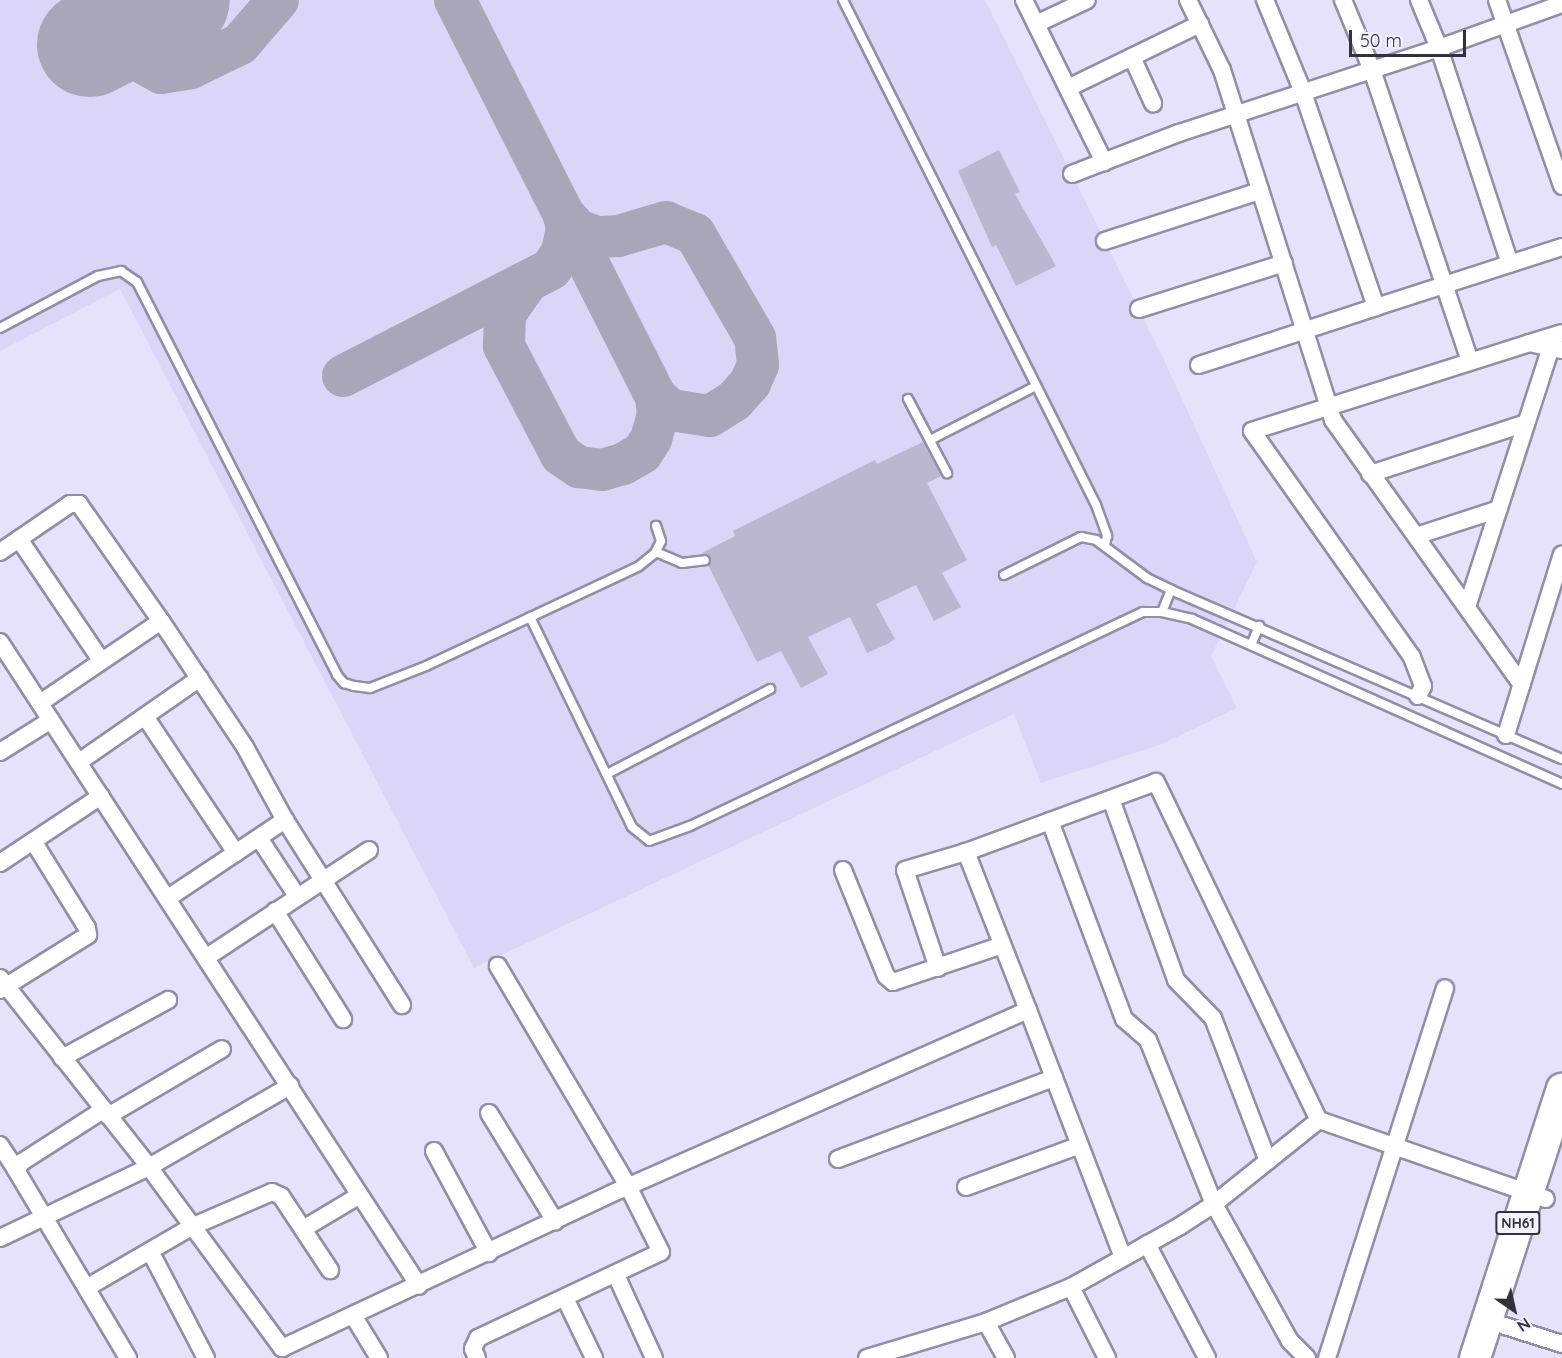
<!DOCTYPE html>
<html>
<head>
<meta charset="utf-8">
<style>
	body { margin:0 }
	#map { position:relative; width:1562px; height:1358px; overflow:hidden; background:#e7e2fc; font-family:Quicksand,sans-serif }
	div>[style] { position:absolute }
	.built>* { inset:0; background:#dbd5f7 }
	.taxiway>* { height:42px; margin:-21px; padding:0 21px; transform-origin:21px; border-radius:21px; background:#aaa6ba }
	.runway>* { height:105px; margin:-52.5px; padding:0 52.5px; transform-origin:52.5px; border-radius:52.5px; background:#aaa6ba }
	.building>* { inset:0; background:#bbb7d0 }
	.roads { filter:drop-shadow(2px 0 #938ea6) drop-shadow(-2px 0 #938ea6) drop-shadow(0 2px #938ea6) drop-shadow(0 -2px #938ea6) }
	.lane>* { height:8px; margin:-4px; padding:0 4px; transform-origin:4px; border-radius:4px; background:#fff }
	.street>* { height:16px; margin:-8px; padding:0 8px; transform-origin:8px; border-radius:8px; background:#fff }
	.highway>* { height:30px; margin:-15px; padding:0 15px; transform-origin:15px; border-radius:15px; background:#fff }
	span { translate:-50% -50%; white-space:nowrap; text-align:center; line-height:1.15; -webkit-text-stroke:5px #f4f2fd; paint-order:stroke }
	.shield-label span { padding:2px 4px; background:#f4f2fd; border:2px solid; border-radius:4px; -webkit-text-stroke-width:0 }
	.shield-label { font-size:14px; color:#33313b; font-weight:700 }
	.north { position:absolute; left:1484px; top:1280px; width:60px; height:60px; -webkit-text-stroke:4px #f4f2fd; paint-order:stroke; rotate:146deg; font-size:16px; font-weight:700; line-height:24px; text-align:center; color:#33313b }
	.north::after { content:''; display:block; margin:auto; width:21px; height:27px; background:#33313b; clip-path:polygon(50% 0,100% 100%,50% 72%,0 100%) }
	.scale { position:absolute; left:1349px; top:30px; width:117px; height:27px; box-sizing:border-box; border:3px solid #33313b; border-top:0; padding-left:8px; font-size:18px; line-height:21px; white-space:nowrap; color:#33313b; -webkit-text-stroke:4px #f4f2fd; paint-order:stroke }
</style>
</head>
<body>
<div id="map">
	<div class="built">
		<div style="clip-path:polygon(0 0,985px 0,1165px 362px,1257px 562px,1211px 656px,1237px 708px,1162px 744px,1041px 783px,1014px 714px,474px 968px,120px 289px,0 351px)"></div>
	</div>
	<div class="taxiway">
		<div style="left:125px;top:0;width:28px;rotate:98deg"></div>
		<div style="left:121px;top:28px;width:15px;rotate:79deg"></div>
		<div style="left:124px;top:43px;width:16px;rotate:60deg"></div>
		<div style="left:132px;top:57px;width:33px;rotate:29deg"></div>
		<div style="left:161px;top:73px;width:30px;rotate:-9deg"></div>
		<div style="left:191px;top:68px;width:55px;rotate:-26.1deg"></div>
		<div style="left:240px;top:44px;width:58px;rotate:-49.2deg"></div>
		<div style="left:455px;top:0;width:241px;rotate:63.1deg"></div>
		<div style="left:564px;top:215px;width:204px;rotate:63.2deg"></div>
		<div style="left:656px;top:397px;width:20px;rotate:41deg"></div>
		<div style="left:671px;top:410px;width:39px;rotate:9deg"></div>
		<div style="left:710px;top:416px;width:28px;rotate:-32deg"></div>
		<div style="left:734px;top:401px;width:24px;rotate:-48deg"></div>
		<div style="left:750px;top:383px;width:20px;rotate:-66deg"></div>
		<div style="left:758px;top:365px;width:27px;rotate:-96deg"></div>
		<div style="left:755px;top:338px;width:120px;rotate:-120deg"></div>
		<div style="left:695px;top:234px;width:31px;rotate:-158deg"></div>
		<div style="left:666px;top:222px;width:50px;rotate:163.7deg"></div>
		<div style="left:618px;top:236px;width:21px;rotate:177deg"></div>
		<div style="left:597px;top:237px;width:20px;rotate:-160deg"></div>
		<div style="left:578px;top:230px;width:21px;rotate:-133deg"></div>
		<div style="left:526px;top:284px;width:37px;rotate:125deg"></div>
		<div style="left:505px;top:314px;width:32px;rotate:92deg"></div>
		<div style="left:504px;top:346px;width:123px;rotate:62.4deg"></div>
		<div style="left:561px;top:455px;width:22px;rotate:34deg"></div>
		<div style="left:579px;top:467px;width:23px;rotate:7deg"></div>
		<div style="left:602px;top:470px;width:22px;rotate:-16deg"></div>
		<div style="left:623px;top:464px;width:22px;rotate:-30deg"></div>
		<div style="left:642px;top:453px;width:17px;rotate:-57deg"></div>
		<div style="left:651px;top:439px;width:26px;rotate:-74deg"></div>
		<div style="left:658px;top:414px;width:17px;rotate:-97deg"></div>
		<div style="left:343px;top:376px;width:234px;rotate:-27.2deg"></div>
		<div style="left:551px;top:269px;width:20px;rotate:-57deg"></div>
		<div style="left:562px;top:252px;width:25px;rotate:-78deg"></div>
		<div style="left:567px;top:228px;width:13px;rotate:-103deg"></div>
	</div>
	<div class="runway">
		<div style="left:89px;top:44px;width:98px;rotate:-26.6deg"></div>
	</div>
	<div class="building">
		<div style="clip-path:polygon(999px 150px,1020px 192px,1015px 194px,1056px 266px,1016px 286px,996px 245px,992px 247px,958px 171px)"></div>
		<div style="clip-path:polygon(923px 442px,941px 476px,927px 483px,967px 560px,942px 573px,961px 607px,934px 621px,916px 585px,876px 604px,895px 639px,887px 644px,867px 653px,850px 617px,808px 637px,828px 674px,801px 688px,781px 651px,757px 662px,708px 565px,710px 557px,702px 553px,735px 536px,733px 531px,875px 460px,877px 464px)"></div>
	</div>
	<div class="roads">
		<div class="lane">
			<div style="left:843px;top:0;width:565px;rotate:63.39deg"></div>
			<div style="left:1096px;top:505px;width:33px;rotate:70deg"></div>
			<div style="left:1107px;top:536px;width:9px;rotate:103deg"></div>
			<div style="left:0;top:328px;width:111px;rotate:-28deg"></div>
			<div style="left:98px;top:276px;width:24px;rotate:-12deg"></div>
			<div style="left:121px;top:271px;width:19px;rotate:35deg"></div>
			<div style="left:137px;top:282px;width:441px;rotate:63deg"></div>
			<div style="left:337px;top:675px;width:11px;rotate:49deg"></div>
			<div style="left:344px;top:683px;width:10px;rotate:17deg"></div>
			<div style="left:354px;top:686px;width:16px;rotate:7deg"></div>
			<div style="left:370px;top:688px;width:60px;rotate:-21.4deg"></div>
			<div style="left:426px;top:666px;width:235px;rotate:-25.1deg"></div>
			<div style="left:639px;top:566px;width:21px;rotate:-39deg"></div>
			<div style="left:655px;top:553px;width:13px;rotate:-63deg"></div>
			<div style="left:661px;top:541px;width:16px;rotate:-108deg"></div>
			<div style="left:908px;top:399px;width:84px;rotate:62.2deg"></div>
			<div style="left:930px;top:440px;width:119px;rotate:-27deg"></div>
			<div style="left:656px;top:552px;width:28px;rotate:23deg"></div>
			<div style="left:682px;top:563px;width:23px;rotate:-7deg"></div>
			<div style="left:1004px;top:575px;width:86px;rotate:-26.3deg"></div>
			<div style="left:1081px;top:537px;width:15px;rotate:11deg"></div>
			<div style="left:1096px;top:540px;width:64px;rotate:36.7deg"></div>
			<div style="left:1147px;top:578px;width:34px;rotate:26deg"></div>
			<div style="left:1178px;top:593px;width:418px;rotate:23.4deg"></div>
			<div style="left:1162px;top:612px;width:24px;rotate:-68deg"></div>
			<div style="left:530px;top:617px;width:233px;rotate:64.1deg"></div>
			<div style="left:632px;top:827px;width:22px;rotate:39deg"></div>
			<div style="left:649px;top:841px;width:44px;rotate:-20.1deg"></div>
			<div style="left:690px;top:826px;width:501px;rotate:-25.29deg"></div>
			<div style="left:1143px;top:612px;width:19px"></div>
			<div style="left:1162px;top:612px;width:31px;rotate:13deg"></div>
			<div style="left:1192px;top:619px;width:405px;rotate:24deg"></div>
			<div style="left:1251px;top:645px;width:21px;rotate:-67deg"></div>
			<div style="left:607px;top:774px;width:184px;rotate:-27.5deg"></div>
		</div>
		<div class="street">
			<div style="left:1024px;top:0;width:181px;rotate:63.7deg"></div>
			<div style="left:1188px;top:0;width:78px;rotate:64.1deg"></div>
			<div style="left:1222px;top:70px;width:367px;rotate:72.4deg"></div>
			<div style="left:1333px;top:420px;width:325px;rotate:54.5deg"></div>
			<div style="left:1343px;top:0;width:76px;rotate:67.5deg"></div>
			<div style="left:1372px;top:70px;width:307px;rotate:71.4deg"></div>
			<div style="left:1419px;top:0;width:52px;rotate:67.4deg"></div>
			<div style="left:1439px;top:48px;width:131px;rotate:-19.7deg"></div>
			<div style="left:1497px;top:0;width:197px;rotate:70.7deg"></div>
			<div style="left:1036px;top:24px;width:56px;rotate:-25.2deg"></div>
			<div style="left:1132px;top:57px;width:51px;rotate:65.5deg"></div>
			<div style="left:1068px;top:88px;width:147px;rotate:-25.9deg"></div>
			<div style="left:1072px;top:174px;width:115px;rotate:-21deg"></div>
			<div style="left:1179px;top:133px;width:274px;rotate:-18.1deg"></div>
			<div style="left:1439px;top:48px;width:227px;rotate:71.8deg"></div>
			<div style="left:1105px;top:241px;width:163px;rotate:-17.9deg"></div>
			<div style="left:1376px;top:307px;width:195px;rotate:-17.9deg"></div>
			<div style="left:1139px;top:309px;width:152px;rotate:-17.6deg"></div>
			<div style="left:1533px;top:342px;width:30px;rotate:-17deg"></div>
			<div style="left:1199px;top:365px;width:186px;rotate:-18.1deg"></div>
			<div style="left:1376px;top:307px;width:227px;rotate:-108.8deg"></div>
			<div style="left:1303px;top:92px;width:100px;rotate:-112.4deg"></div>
			<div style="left:1370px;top:474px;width:164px;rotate:-18.1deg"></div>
			<div style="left:1416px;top:536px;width:87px;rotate:-18deg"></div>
			<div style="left:19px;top:539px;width:146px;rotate:55.9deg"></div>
			<div style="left:0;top:552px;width:85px;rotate:-34.4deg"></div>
			<div style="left:70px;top:504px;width:9px"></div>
			<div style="left:79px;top:504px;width:143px;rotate:55deg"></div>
			<div style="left:1467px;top:607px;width:273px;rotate:-72.1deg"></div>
			<div style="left:0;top:642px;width:768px;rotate:56.95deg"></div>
			<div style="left:1418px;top:696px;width:11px;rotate:-63deg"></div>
			<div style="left:1423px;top:686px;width:31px;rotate:-111deg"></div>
			<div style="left:1412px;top:657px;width:277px;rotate:-125.3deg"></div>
			<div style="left:1252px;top:431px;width:291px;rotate:-17.6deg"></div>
			<div style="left:1529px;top:343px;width:34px;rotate:12deg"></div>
			<div style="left:40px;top:703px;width:146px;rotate:-34.1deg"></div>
			<div style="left:161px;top:621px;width:151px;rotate:56.3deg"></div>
			<div style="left:245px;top:747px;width:83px;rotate:61.3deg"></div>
			<div style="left:285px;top:820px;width:219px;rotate:57.7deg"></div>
			<div style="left:146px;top:718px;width:162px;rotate:56.3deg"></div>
			<div style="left:1506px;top:735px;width:189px;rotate:-72.8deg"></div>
			<div style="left:0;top:752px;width:60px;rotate:-32.1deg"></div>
			<div style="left:79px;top:762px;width:147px;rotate:-34.8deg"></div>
			<div style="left:1111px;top:799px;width:192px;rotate:70.2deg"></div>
			<div style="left:1176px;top:980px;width:53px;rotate:45.8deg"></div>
			<div style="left:1213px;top:1018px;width:153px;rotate:69deg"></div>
			<div style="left:1050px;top:821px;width:211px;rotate:69.5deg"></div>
			<div style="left:1124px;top:1019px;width:32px;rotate:41deg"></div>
			<div style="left:1148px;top:1040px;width:177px;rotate:68.1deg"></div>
			<div style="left:1214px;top:1204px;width:157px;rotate:61deg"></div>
			<div style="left:1290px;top:1341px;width:24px;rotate:45deg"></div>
			<div style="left:259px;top:838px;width:69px;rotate:56.8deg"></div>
			<div style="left:0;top:863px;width:121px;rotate:-33.6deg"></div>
			<div style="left:843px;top:870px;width:114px;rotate:67.9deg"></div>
			<div style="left:886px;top:976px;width:9px;rotate:41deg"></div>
			<div style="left:893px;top:982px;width:115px;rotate:-18.7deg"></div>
			<div style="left:168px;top:898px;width:141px;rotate:-33.7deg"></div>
			<div style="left:275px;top:911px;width:128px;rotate:57.8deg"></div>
			<div style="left:207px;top:957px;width:194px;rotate:-33.4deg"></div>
			<div style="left:938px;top:968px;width:103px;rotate:-108.6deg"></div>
			<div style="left:905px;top:870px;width:64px;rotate:-16.4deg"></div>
			<div style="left:0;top:978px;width:241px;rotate:51.7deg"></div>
			<div style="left:149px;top:1167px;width:225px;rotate:53.7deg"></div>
			<div style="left:282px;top:1348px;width:373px;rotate:-25.1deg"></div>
			<div style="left:620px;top:1190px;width:446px;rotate:-23.8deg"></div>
			<div style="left:1028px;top:1010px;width:265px;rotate:69deg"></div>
			<div style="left:0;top:990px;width:104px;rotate:-32deg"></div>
			<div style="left:88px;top:935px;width:7px;rotate:-98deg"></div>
			<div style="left:87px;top:928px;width:102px;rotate:-121.8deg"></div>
			<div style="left:1028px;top:1010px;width:170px;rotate:-111.4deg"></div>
			<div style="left:966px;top:852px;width:202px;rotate:-20.2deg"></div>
			<div style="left:1156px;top:782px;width:375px;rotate:64.3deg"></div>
			<div style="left:62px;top:1058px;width:121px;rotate:-28.7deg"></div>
			<div style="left:103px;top:1110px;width:96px;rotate:147.3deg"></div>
			<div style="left:22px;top:1162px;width:10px;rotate:127deg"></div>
			<div style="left:16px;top:1170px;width:219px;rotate:59.2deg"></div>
			<div style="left:489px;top:1113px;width:127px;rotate:58.6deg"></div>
			<div style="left:108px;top:1116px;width:132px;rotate:-30.4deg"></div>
			<div style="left:0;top:1145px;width:30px;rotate:57deg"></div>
			<div style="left:434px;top:1151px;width:116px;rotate:61.7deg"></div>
			<div style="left:838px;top:1159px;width:231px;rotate:-20.6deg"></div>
			<div style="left:966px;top:1187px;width:121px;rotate:-20.2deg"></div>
			<div style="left:303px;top:1229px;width:66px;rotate:-30.8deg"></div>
			<div style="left:0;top:1238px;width:165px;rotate:-25.5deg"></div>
			<div style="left:149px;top:1167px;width:163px;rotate:-29.9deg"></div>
			<div style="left:1147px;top:1244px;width:129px;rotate:62.2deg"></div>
			<div style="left:150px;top:1251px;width:121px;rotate:62.4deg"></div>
			<div style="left:616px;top:1275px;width:91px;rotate:65.4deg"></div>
			<div style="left:88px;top:1287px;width:119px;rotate:-30.2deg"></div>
			<div style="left:191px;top:1227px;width:88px;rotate:-23.4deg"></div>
			<div style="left:272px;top:1192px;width:10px;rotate:24deg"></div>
			<div style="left:281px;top:1196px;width:89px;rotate:56.5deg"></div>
			<div style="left:1071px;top:1287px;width:80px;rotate:63.1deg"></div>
			<div style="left:565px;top:1298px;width:67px;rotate:64.2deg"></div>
			<div style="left:354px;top:1317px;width:48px;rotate:58.6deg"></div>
			<div style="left:1505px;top:1326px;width:60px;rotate:17.5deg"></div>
			<div style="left:477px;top:1358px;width:10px;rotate:-114deg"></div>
			<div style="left:473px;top:1349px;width:12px;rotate:-66deg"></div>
			<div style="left:478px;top:1338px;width:202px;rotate:-25.2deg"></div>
			<div style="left:661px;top:1252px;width:74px;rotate:-116.6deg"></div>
			<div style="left:628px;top:1186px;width:256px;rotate:-120.6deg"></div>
			<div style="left:867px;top:1358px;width:124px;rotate:-16.8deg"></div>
			<div style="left:1006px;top:1358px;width:41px;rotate:-119.1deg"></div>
			<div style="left:986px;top:1322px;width:92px;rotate:-22.4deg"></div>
			<div style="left:1071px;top:1287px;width:125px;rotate:-29.2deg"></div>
			<div style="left:1180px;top:1226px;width:40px;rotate:-32.9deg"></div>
			<div style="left:1214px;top:1204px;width:134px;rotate:-38.7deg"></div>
			<div style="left:1319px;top:1120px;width:240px;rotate:19.2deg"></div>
			<div style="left:1327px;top:1358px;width:388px;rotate:-72.3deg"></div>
		</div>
		<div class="highway">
			<div style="left:1475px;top:1358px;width:283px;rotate:-72.1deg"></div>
		</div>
	</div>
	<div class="shield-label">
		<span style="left:1518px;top:1223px">NH61</span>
	</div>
	<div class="north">N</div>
	<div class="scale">50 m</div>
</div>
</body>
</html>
